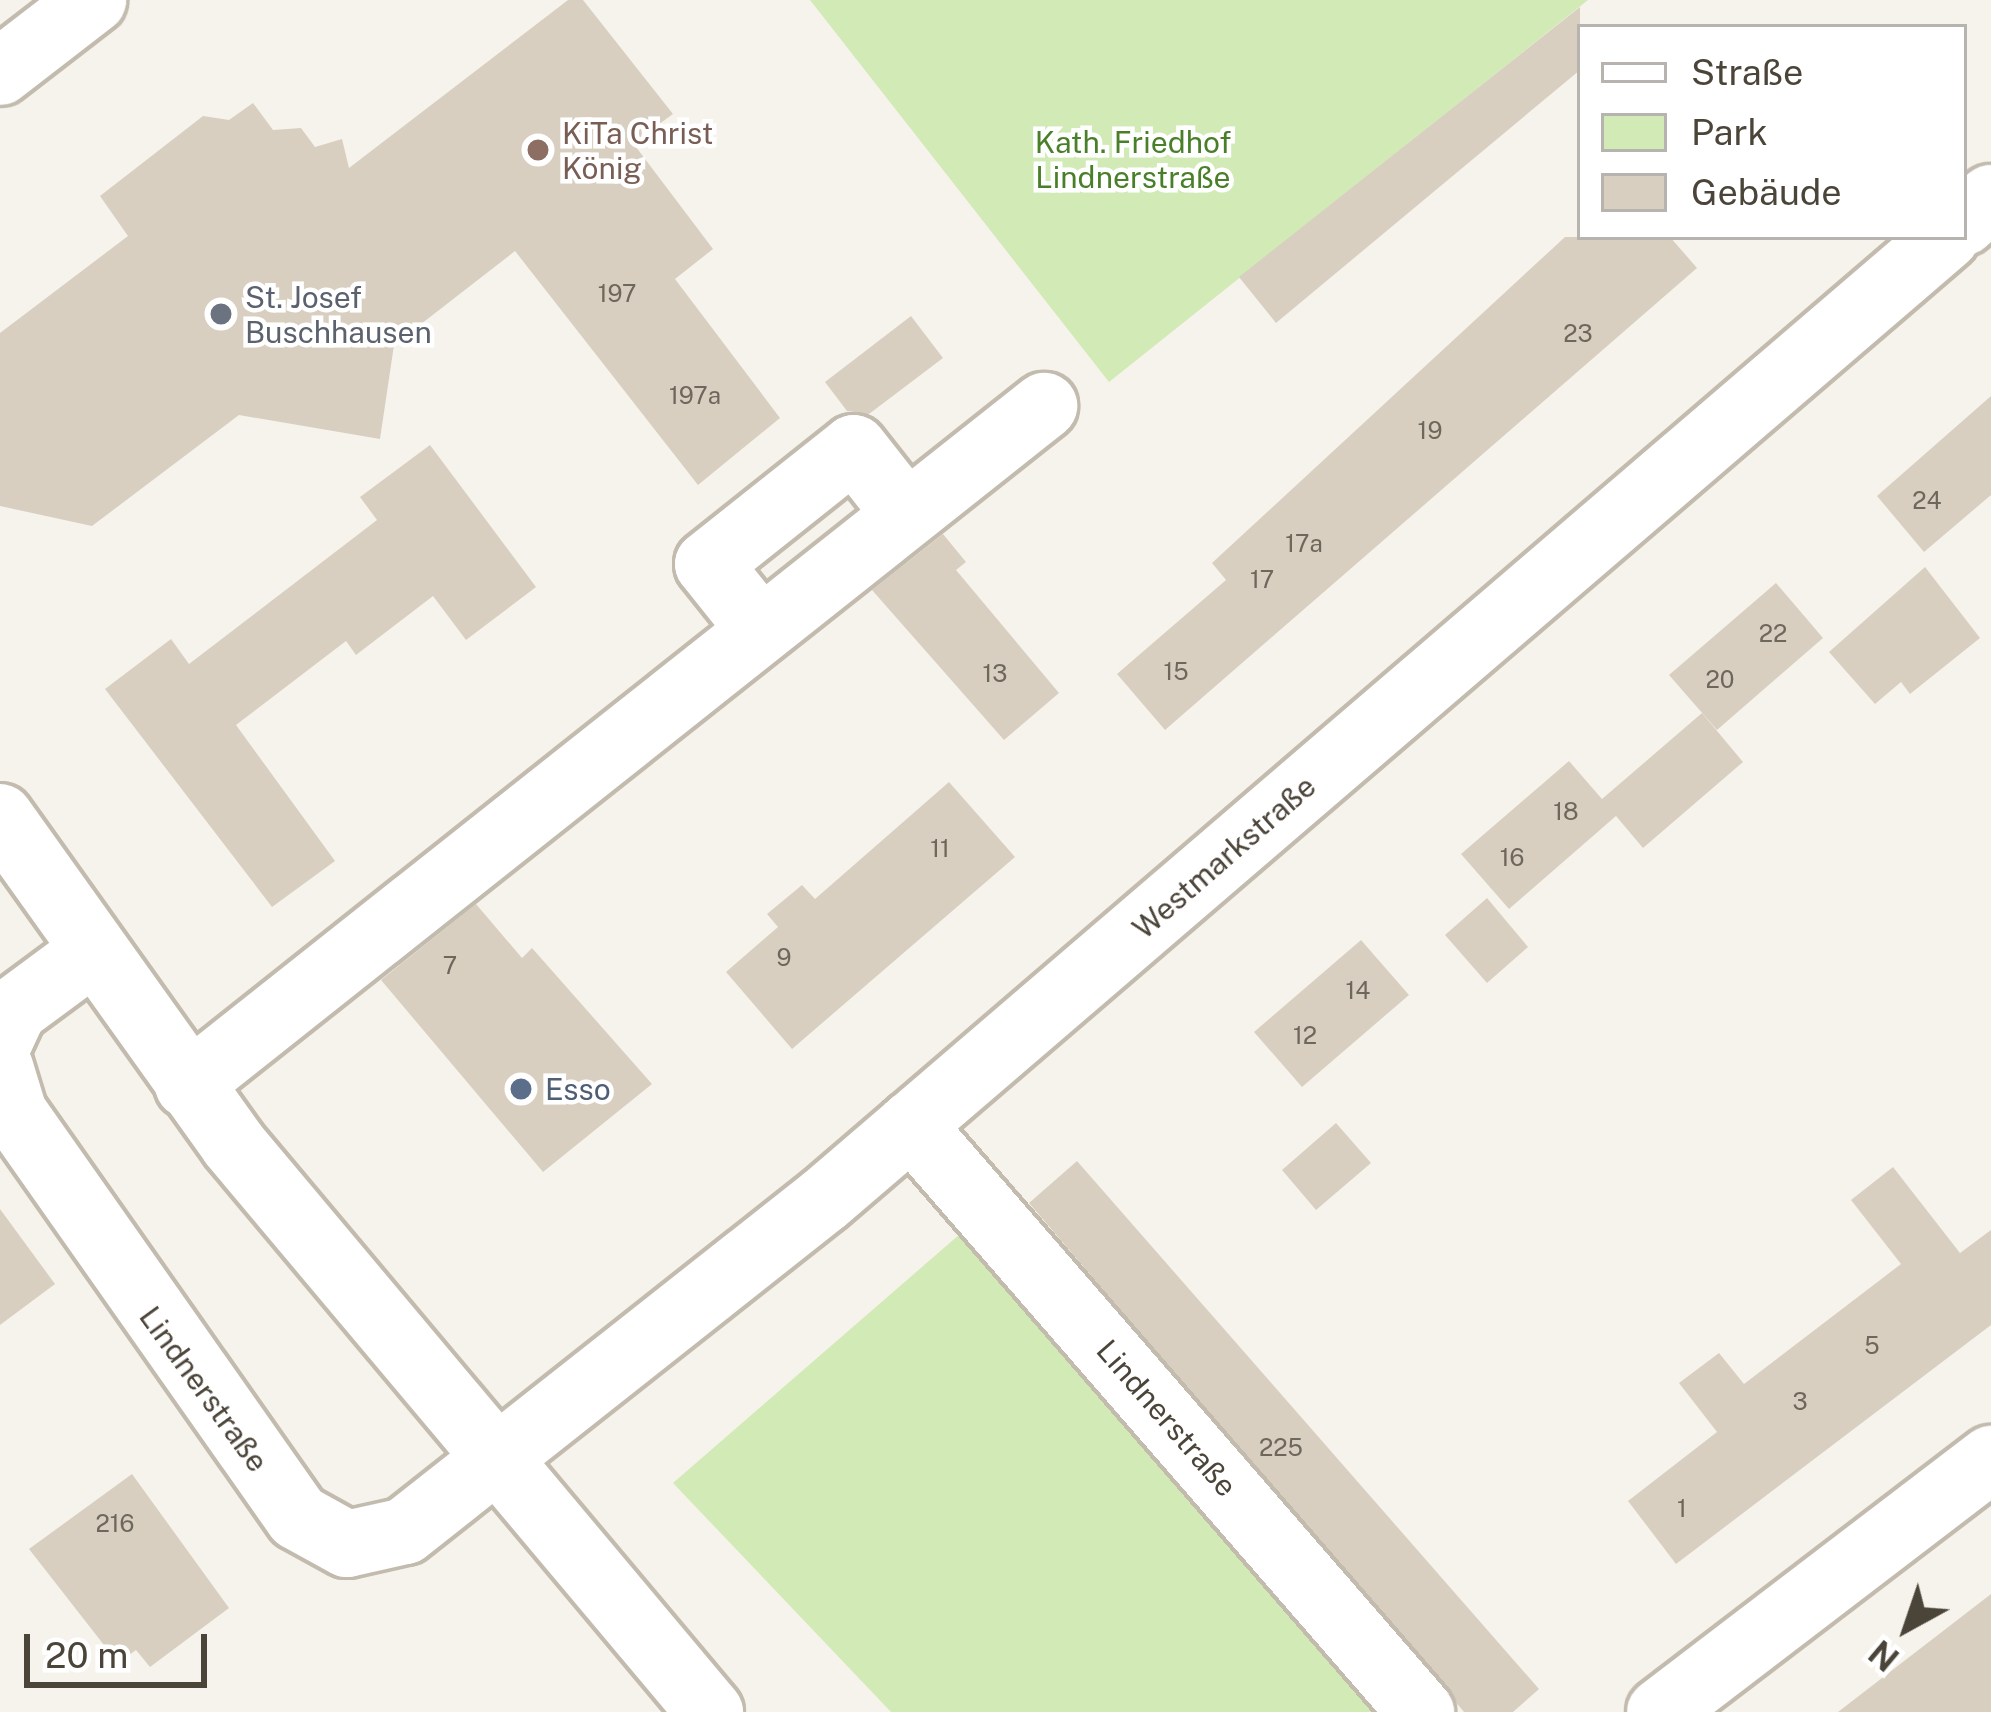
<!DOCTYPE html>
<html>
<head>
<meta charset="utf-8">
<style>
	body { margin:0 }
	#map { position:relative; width:1991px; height:1712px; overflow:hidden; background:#f6f3ec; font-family:"Public Sans",sans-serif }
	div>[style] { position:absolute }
	.green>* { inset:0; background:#d2eab5 }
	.building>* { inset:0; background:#d8cfc1 }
	.roads { filter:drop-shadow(3px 0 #c2bbae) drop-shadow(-3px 0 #c2bbae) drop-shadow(0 3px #c2bbae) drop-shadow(0 -3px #c2bbae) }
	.minor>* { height:66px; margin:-33px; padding:0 33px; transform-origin:33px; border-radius:33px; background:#fff }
	.dots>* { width:33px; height:33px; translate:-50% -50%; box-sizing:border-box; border:6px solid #fff; border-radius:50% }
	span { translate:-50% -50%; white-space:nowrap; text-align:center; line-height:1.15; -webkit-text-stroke:9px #fff; paint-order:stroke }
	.number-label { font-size:24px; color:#6e675b }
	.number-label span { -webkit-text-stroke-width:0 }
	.education-label { font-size:30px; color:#785e54 }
	.left { translate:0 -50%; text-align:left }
	.park-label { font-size:30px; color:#4a7f2a }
	.worship-label { font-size:30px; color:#5b616d }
	.street-label { font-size:30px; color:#4b4439 }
	.service-label { font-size:30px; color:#4e5e75 }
	.legend { position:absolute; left:1577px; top:24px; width:390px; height:216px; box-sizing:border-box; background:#fff; border:3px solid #b7b4b0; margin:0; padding:15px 21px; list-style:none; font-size:36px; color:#4b4439 }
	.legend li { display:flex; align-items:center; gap:24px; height:60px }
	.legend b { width:60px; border:3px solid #b7b4b0 }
	.north { position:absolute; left:1847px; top:1568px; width:120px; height:120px; -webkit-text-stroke:9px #fff; paint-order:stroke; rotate:220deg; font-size:33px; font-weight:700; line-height:48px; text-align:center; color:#4b4439 }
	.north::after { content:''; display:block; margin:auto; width:42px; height:54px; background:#4b4439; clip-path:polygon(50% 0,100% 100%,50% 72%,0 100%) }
	.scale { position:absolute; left:24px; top:1634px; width:183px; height:54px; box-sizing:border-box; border:6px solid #4b4439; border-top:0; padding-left:15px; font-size:36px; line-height:42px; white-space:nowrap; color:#4b4439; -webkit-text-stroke:9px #fff; paint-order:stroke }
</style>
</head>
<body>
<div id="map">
	<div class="green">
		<div style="clip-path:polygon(810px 0,1588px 0,1109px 382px)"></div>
		<div style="clip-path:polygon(960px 1234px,1386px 1712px,891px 1712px,673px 1483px)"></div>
	</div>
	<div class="building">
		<div style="clip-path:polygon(568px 0,583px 0,673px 114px,633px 143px,713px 249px,675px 279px,780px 418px,698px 485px,515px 251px,394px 345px,380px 439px,239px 415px,92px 526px,0 506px,0 333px,128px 236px,100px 196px,203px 116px,229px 120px,253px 103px,273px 130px,301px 128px,315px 147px,342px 139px,349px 168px)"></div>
		<div style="clip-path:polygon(1580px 7px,1580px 70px,1276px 323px,1239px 277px)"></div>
		<div style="clip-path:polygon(1565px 237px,1670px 237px,1697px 268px,1165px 730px,1117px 674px,1226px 580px,1212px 563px)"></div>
		<div style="clip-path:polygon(911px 316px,943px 358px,869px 414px,847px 411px,825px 382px)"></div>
		<div style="clip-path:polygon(1991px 396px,1991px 495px,1924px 552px,1877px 496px)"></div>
		<div style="clip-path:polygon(430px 445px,536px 587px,466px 640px,433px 596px,356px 655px,346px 641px,236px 725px,335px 861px,272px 907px,105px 689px,171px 639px,189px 664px,377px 520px,360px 497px)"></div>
		<div style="clip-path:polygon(943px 534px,966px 562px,956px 570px,1059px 693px,1004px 740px,872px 590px)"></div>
		<div style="clip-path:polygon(1925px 567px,1980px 638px,1910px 694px,1901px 682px,1875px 704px,1829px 652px)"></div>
		<div style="clip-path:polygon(1776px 583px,1823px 638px,1717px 730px,1669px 675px)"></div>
		<div style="clip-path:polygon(1702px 713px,1743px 762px,1643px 848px,1616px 816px,1509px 909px,1461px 854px,1569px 761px,1602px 799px)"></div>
		<div style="clip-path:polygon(949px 782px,1015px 857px,792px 1049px,726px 972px,778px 927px,767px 914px,802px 885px,815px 899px)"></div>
		<div style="clip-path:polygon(1487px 898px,1528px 947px,1487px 983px,1445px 935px)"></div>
		<div style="clip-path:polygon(476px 904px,522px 958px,532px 948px,652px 1084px,543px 1172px,381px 980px)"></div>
		<div style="clip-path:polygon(1361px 940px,1409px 995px,1302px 1087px,1254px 1032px)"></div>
		<div style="clip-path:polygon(1336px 1123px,1371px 1163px,1316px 1210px,1282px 1170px)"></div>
		<div style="clip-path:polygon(1077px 1161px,1539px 1689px,1513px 1712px,1464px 1712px,1029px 1203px)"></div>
		<div style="clip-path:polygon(1893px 1167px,1960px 1253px,1991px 1230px,1991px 1325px,1676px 1564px,1628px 1501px,1717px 1432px,1679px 1383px,1719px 1353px,1744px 1384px,1901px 1264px,1851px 1200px)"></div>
		<div style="clip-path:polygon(0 1209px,55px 1284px,0 1325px)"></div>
		<div style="clip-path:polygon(132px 1474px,229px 1608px,150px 1667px,136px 1650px,118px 1663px,29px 1549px)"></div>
		<div style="clip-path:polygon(1991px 1594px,1991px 1712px,1838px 1712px)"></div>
	</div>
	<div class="roads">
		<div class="minor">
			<div style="left:0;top:72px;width:118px;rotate:-37.7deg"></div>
			<div style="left:1964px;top:222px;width:36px;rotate:-42deg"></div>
			<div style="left:760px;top:629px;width:83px;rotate:-128.7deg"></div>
			<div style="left:708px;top:564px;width:186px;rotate:-38.5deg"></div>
			<div style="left:854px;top:448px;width:84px;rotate:51.8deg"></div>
			<div style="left:0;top:817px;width:402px;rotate:54.5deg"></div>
			<div style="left:233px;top:1144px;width:742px;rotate:49.98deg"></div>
			<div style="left:0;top:1040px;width:33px;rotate:-65deg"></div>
			<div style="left:14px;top:1010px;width:96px;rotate:-36.5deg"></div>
			<div style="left:0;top:1067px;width:48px;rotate:73.1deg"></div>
			<div style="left:14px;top:1113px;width:494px;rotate:54.9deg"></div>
			<div style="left:298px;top:1517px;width:56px;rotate:28.9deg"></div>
			<div style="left:347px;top:1544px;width:59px;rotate:-12.6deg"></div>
			<div style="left:405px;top:1531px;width:534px;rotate:-38.31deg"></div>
			<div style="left:824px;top:1200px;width:1479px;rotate:-40.64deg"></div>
			<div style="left:188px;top:1085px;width:1093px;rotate:-38.42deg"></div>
			<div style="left:911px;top:1125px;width:778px;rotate:49.02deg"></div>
			<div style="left:1660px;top:1712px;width:417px;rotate:-37.4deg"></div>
		</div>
	</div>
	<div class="dots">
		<div style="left:538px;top:150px;background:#8d6e63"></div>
		<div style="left:221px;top:314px;background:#6b7280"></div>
		<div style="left:521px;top:1089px;background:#5c6f8a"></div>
	</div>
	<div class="number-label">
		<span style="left:617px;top:294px">197</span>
		<span style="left:1578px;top:334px">23</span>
		<span style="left:695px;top:396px">197a</span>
		<span style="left:1430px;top:431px">19</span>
		<span style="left:1927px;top:501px">24</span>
		<span style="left:1304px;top:544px">17a</span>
		<span style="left:1262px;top:580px">17</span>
		<span style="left:1773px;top:634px">22</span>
		<span style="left:1176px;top:672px">15</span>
		<span style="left:995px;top:674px">13</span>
		<span style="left:1720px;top:680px">20</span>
		<span style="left:1566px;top:812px">18</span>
		<span style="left:940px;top:849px">11</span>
		<span style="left:1512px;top:858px">16</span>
		<span style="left:784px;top:958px">9</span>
		<span style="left:450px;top:966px">7</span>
		<span style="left:1358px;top:991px">14</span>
		<span style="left:1305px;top:1036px">12</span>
		<span style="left:1872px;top:1346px">5</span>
		<span style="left:1800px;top:1402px">3</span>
		<span style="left:1281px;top:1448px">225</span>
		<span style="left:1682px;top:1509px">1</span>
		<span style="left:115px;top:1524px">216</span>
	</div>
	<div class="education-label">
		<span class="left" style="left:562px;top:150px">KiTa Christ<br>König</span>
	</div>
	<div class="park-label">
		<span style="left:1133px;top:159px">Kath. Friedhof<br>Lindnerstraße</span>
	</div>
	<div class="worship-label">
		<span class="left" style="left:245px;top:314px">St. Josef<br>Buschhausen</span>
	</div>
	<div class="street-label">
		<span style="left:1224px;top:857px;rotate:-41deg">Westmarkstraße</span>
		<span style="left:204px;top:1389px;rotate:54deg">Lindnerstraße</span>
		<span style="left:1167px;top:1418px;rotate:49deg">Lindnerstraße</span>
	</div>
	<div class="service-label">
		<span class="left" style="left:545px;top:1089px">Esso</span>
	</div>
	<ul class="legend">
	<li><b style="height:15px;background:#fff"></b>Straße</li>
	<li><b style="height:33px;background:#d2eab5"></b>Park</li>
	<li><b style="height:33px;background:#d8cfc1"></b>Gebäude</li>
	</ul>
	<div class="north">N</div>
	<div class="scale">20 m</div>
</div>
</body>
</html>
